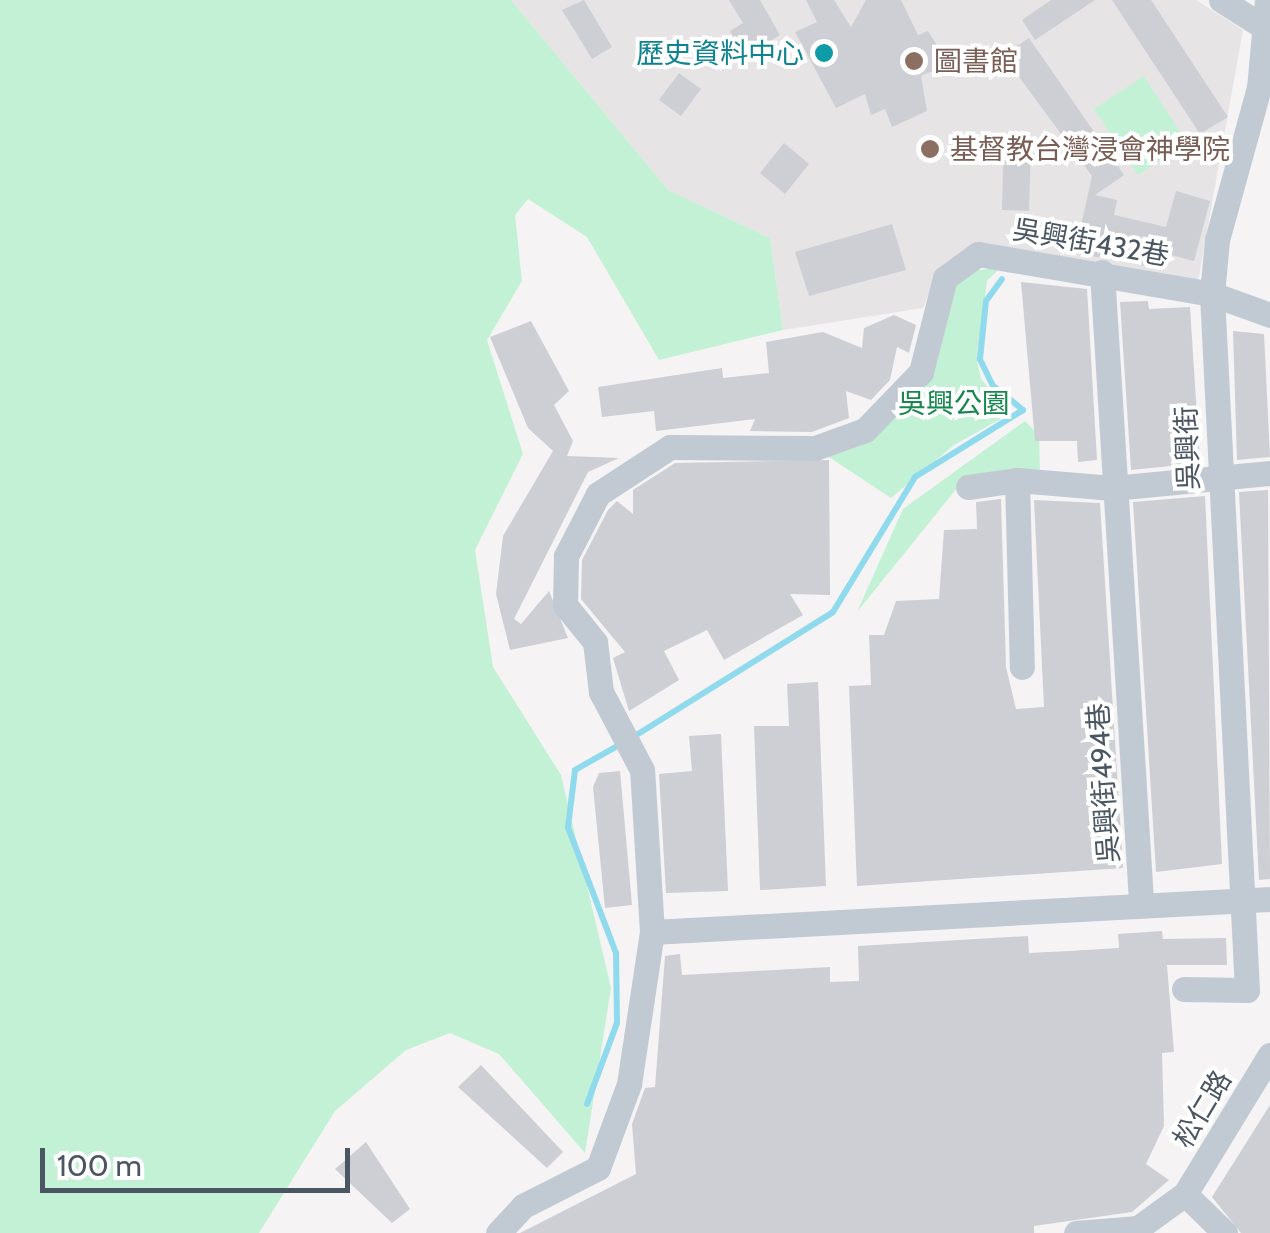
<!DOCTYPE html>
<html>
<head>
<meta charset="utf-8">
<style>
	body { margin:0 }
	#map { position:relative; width:1270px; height:1233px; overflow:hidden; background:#f5f3f3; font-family:Cabin,"Noto Sans TC",sans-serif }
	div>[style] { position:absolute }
	.education>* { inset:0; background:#e6e4e5 }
	.green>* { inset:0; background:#c3f1d5 }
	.stream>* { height:6px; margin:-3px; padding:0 3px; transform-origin:3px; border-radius:3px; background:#90daee }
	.building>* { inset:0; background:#cdcfd5 }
	.street>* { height:25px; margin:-12.5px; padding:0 12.5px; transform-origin:12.5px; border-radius:12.5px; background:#c1cad2 }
	.dots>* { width:28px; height:28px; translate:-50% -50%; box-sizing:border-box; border:5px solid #fff; border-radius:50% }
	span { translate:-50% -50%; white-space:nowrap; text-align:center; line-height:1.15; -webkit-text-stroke:8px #fff; paint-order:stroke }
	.culture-label { font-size:28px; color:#0d838f }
	.right { translate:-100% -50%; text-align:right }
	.education-label { font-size:28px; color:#785e54 }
	.left { translate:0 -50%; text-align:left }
	.street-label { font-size:28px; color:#4a5661 }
	.park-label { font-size:28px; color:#17864f }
	.scale { position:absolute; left:40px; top:1148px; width:310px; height:45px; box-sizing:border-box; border:5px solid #4a5661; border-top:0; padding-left:12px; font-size:30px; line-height:35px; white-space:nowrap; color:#4a5661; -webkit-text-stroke:8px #fff; paint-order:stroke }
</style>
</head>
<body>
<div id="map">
	<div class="education">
		<div style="clip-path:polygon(511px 0,1196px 0,1243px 30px,1198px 281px,977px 242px,938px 272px,923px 308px,783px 330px,770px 238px,668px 190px)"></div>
	</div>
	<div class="green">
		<div style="clip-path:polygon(0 0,511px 0,668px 190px,770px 238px,783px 330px,659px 360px,587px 237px,528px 199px,515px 215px,522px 281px,487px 340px,523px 454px,475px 550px,493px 667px,561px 775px,611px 988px,585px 1153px,499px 1054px,450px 1033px,406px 1050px,335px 1111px,259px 1233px,0 1233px)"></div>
		<div style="clip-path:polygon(1144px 76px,1187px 143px,1138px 175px,1094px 109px)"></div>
		<div style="clip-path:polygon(1001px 267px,987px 281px,977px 361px,981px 379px,1011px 413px,954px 445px,891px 498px,826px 455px,868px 440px,926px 382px,957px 273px)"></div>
		<div style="clip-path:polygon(1025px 421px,1039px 435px,1040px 472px,962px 482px,857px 612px,903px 509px)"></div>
	</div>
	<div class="stream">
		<div style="left:630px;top:739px;width:239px;rotate:-32deg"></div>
		<div style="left:833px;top:612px;width:158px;rotate:-58.7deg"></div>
		<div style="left:915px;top:477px;width:127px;rotate:-31.8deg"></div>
		<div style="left:1023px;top:410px;width:38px;rotate:-141deg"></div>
		<div style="left:993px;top:386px;width:30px;rotate:-116deg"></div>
		<div style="left:980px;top:359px;width:58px;rotate:-84.1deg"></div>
		<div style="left:986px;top:301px;width:27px;rotate:-54deg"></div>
		<div style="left:587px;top:1104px;width:86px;rotate:-69.7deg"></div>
		<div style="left:617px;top:1023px;width:70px;rotate:-90.8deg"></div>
		<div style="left:616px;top:953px;width:135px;rotate:-110.9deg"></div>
		<div style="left:568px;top:827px;width:57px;rotate:-83deg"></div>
		<div style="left:575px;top:770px;width:51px;rotate:-29.6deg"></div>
	</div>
	<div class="building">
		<div style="clip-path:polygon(584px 0,612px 47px,592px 59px,562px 10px)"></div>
		<div style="clip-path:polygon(729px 0,760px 0,780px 35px,745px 56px,730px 31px,743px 23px)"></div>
		<div style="clip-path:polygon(806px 0,834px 0,851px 27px,866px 0,901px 0,918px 35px,928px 31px,943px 55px,944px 66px,921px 76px,927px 111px,892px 127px,885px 109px,871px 115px,865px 94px,836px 108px,795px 32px,817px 22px)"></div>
		<div style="clip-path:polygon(1051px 0,1095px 0,1035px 40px,1022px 20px)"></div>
		<div style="clip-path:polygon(1112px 0,1151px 0,1228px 117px,1200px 134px)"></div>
		<div style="clip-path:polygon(1029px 38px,1124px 175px,1095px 195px,1117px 200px,1114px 215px,1166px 227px,1176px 191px,1210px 201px,1194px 261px,1149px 249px,1145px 266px,1075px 253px,1092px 176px,1003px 55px)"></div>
		<div style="clip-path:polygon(679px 73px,701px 89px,681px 116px,659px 100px)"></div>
		<div style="clip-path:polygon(983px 141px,1031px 143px,1029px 211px,1002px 210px,1003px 163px,982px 162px)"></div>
		<div style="clip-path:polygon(784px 143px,809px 164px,785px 194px,760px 173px)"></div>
		<div style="clip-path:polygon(892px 224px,906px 270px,809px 296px,795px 252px)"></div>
		<div style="clip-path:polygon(1021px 282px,1087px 289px,1097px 460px,1078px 462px,1077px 441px,1035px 441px)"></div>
		<div style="clip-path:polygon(1148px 301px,1149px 309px,1190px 307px,1200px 463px,1131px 470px,1120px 302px)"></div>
		<div style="clip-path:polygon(894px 315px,916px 325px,909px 353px,897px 347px,890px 380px,871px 400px,846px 391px,849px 418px,812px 432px,750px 431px,755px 419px,656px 431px,654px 411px,602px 417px,598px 387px,722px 368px,723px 378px,769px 373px,766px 342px,823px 332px,862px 348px,864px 328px)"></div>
		<div style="clip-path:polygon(531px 321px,569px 391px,554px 405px,573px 441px,567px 456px,619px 458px,588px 472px,514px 619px,521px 624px,549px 591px,568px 638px,510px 650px,496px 594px,503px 536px,553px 451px,528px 428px,490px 337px)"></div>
		<div style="clip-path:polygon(1233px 331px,1264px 334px,1270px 457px,1237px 460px)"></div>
		<div style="clip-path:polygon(829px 460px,830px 595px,790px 594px,803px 615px,724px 660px,707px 630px,664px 651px,679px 680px,629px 711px,613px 658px,625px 652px,581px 599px,582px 560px,608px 510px,617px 501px,633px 514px,633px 490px,675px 463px)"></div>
		<div style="clip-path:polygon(1268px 490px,1270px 879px,1259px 880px,1239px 492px)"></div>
		<div style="clip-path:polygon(1205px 496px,1222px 864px,1156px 872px,1133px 502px)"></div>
		<div style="clip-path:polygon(1001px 499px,1006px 667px,1016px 709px,1044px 707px,1034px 500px,1100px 503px,1123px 868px,857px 886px,849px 686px,871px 685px,869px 635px,884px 635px,896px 601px,939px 599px,944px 530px,977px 529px,976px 502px)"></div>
		<div style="clip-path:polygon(818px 682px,826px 886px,760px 890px,754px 726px,789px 726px,787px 684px)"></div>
		<div style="clip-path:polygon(721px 734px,728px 891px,666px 893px,659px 774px,692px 771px,689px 736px)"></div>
		<div style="clip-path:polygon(620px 771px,632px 905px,605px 908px,593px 787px,599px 773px)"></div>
		<div style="clip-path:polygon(1162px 931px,1163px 939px,1226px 938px,1227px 965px,1167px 965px,1174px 1052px,1162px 1053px,1164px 1126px,1146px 1164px,1169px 1180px,1132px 1212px,1034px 1226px,1034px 1233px,520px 1233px,636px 1174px,632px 1124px,645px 1088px,655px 1087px,665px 956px,680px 954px,682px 975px,830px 967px,830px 982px,859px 981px,858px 946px,1028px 936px,1029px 953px,1069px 951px,1119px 948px,1118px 934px)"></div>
		<div style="clip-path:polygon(481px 1065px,563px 1152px,547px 1168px,458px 1087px)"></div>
		<div style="clip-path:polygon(1270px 1105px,1270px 1233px,1241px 1233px,1212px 1197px)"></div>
		<div style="clip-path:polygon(366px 1142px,410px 1209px,392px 1223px,335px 1169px)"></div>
	</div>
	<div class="street">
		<div style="left:1221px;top:0;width:58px;rotate:32.3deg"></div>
		<div style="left:1102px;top:272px;width:630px;rotate:86.45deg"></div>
		<div style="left:1017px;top:480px;width:187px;rotate:88.5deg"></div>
		<div style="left:968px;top:487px;width:49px;rotate:-8.1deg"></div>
		<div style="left:1017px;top:480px;width:96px;rotate:4.8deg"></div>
		<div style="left:1113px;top:488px;width:158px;rotate:-5.5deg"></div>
		<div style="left:652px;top:932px;width:619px;rotate:-3.06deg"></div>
		<div style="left:1184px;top:989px;width:63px;rotate:0.9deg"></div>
		<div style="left:1247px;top:990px;width:697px;rotate:-92.88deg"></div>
		<div style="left:1212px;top:294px;width:54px;rotate:-84.7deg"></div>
		<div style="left:1217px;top:240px;width:158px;rotate:-74.6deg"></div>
		<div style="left:1259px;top:88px;width:88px;rotate:-84.8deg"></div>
		<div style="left:1185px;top:1194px;width:56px;rotate:44.3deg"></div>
		<div style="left:498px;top:1233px;width:37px;rotate:-47deg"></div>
		<div style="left:523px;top:1206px;width:84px;rotate:-26.9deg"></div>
		<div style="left:598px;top:1168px;width:90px;rotate:-69.7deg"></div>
		<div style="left:629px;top:1084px;width:154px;rotate:-81.4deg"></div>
		<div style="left:652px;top:932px;width:162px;rotate:-93.5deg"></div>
		<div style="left:642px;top:770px;width:88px;rotate:-117.7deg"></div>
		<div style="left:601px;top:692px;width:50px;rotate:-96.8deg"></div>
		<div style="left:595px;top:642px;width:48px;rotate:-129deg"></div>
		<div style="left:565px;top:605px;width:49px;rotate:-88.8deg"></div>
		<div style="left:566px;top:556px;width:70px;rotate:-62.7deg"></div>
		<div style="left:598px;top:494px;width:86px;rotate:-33.1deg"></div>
		<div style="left:670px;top:447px;width:145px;rotate:0.4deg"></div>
		<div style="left:815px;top:448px;width:53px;rotate:-19.8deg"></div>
		<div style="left:865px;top:430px;width:81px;rotate:-46deg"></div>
		<div style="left:921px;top:372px;width:97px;rotate:-75.7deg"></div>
		<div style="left:945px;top:278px;width:41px;rotate:-36deg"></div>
		<div style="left:978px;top:254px;width:237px;rotate:9.7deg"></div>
		<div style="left:1212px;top:294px;width:62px;rotate:19.9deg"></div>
		<div style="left:1076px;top:1233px;width:62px;rotate:-4.6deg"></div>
		<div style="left:1138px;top:1228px;width:58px;rotate:-35.9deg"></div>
		<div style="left:1185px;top:1194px;width:163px;rotate:-58.6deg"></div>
	</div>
	<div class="dots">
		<div style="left:824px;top:53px;background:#0f9aa8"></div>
		<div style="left:914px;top:61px;background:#8d6e63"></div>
		<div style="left:930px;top:149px;background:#8d6e63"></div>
	</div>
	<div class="culture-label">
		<span class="right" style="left:804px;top:53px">歷史資料中心</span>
	</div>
	<div class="education-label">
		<span class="left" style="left:934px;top:61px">圖書館</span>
		<span class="left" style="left:950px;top:149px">基督教台灣浸會神學院</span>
	</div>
	<div class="street-label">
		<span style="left:1091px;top:242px;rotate:10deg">吳興街432巷</span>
		<span style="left:1187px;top:448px;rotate:-92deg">吳興街</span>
		<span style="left:1103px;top:783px;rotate:-94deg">吳興街494巷</span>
		<span style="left:1202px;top:1109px;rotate:-59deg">松仁路</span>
	</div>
	<div class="park-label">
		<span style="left:954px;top:403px">吳興公園</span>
	</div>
	<div class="scale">100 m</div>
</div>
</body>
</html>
